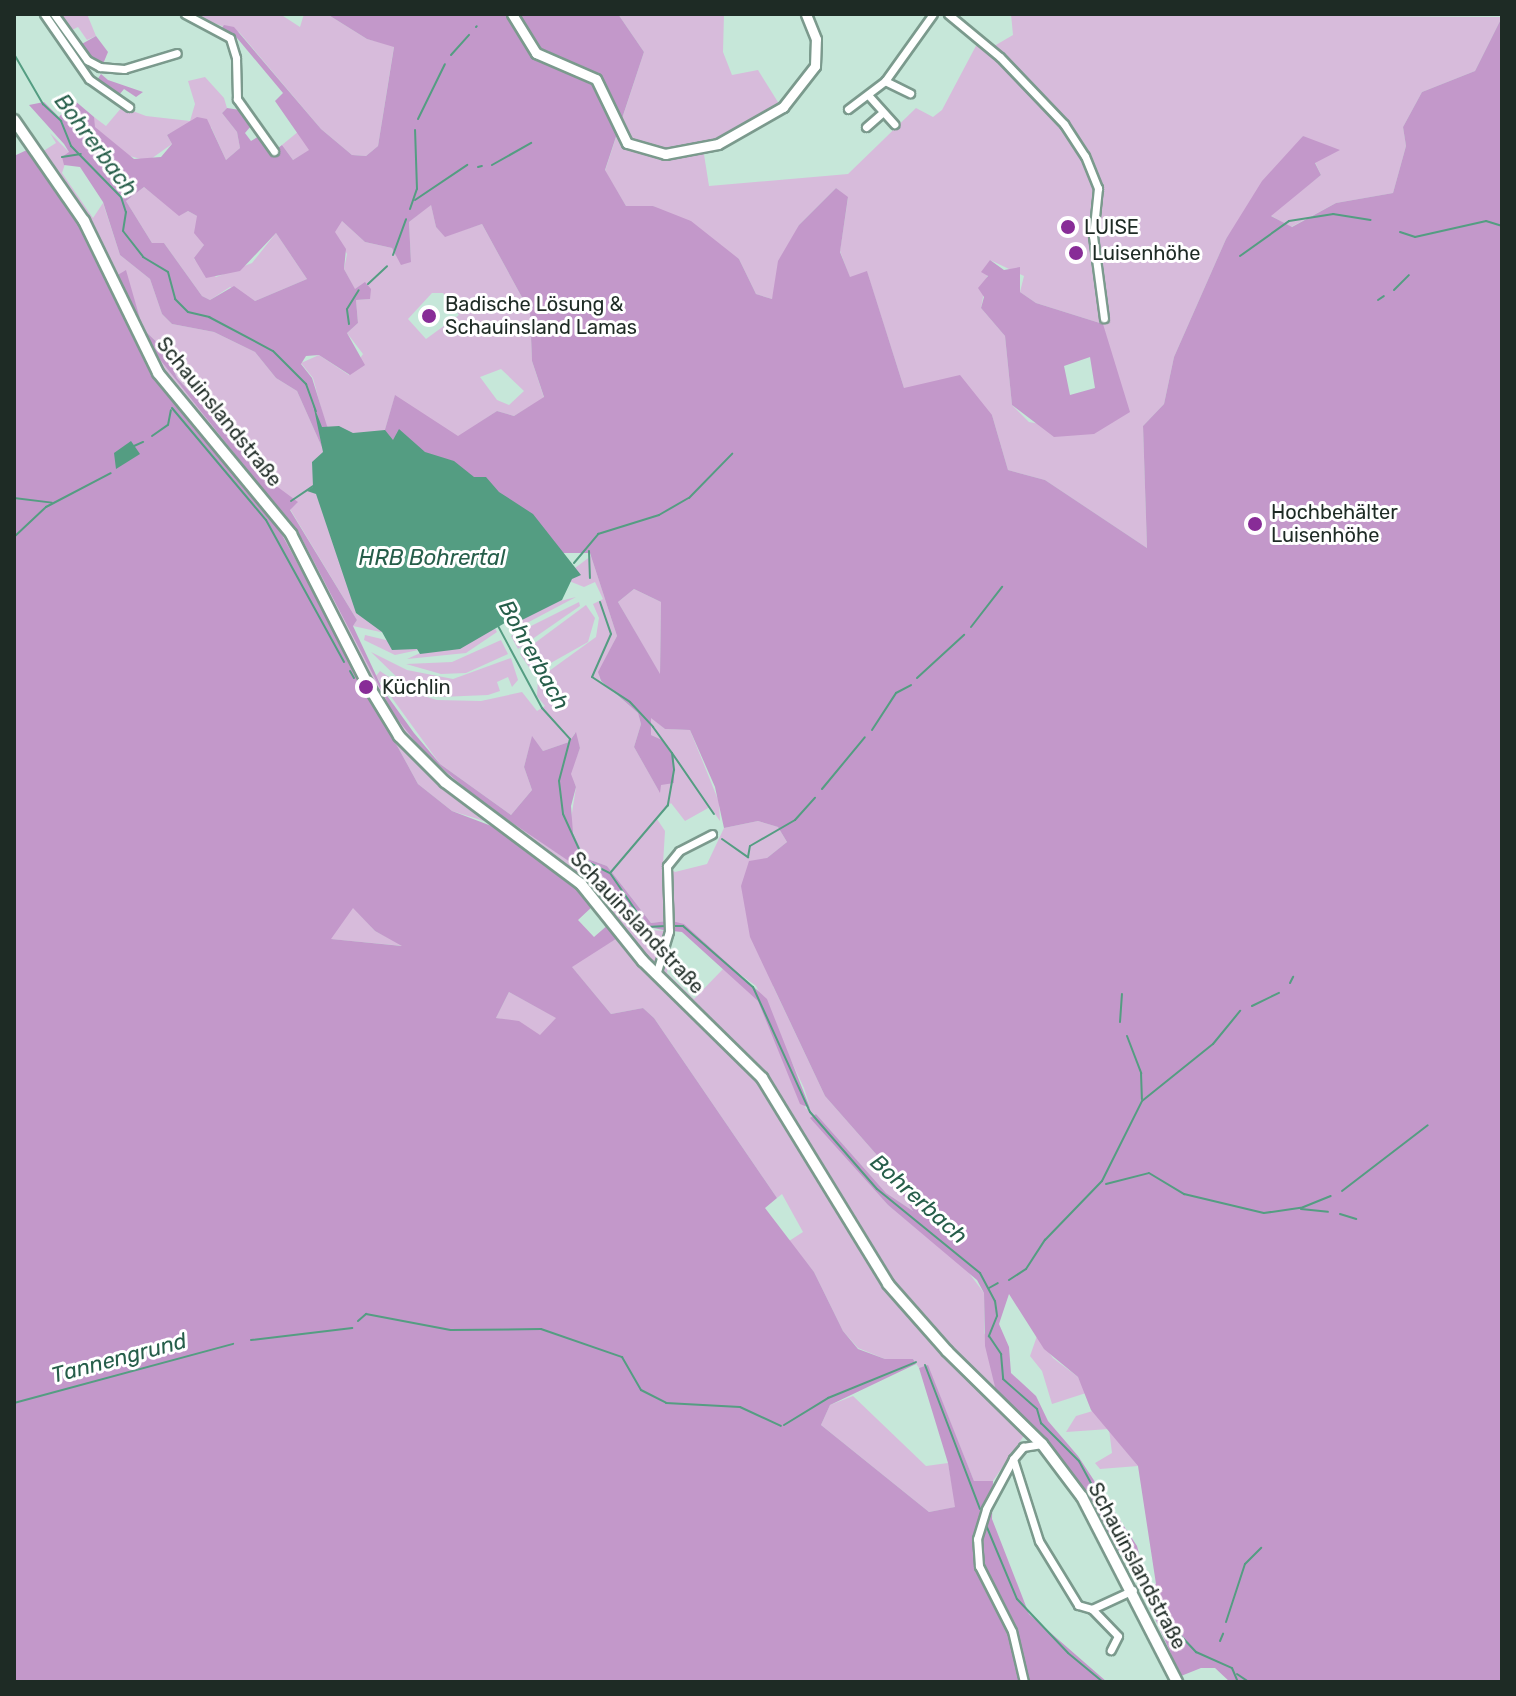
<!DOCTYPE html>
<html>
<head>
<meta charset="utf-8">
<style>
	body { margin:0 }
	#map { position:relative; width:1516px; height:1696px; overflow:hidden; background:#c6e7d9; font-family:Rubik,sans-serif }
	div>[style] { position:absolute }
	.green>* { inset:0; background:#d7bbdb }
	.forest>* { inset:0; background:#c398ca }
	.water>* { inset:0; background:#549d82 }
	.stream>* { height:2px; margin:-1px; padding:0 1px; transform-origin:1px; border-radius:1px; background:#549d82 }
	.roads { filter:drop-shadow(2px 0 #7b9a8d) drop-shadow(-2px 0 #7b9a8d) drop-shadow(0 2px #7b9a8d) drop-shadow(0 -2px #7b9a8d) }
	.minor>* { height:7px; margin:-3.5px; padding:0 3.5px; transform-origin:3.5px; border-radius:3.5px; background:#fff }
	.tertiary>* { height:9px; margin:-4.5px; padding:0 4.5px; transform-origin:4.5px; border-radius:4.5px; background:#fff }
	.secondary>* { height:10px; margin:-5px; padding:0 5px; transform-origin:5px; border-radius:5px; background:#fff }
	.dots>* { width:22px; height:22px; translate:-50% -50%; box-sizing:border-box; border:4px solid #fff; border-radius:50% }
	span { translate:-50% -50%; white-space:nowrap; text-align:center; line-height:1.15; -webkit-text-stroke:6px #fff; paint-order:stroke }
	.poi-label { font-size:20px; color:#1e2b25 }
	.left { translate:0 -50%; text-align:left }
	.street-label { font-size:20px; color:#1e2b25 }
	.water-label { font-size:22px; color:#265e4a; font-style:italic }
	.frame { position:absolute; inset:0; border:16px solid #1e2b25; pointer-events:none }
</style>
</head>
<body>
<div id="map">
	<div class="green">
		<div style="clip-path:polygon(57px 14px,87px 14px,96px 36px,87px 40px,78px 27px,70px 31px)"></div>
		<div style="clip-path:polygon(188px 14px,280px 14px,300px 27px,304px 14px,327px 14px,367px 39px,394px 46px,378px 146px,366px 156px,352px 155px,321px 129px,239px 32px)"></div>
		<div style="clip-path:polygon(evenodd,618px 14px,724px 14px,723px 52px,732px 75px,758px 70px,781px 107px,703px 148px,709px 186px,848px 174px,916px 108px,933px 117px,942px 110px,978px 42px,989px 49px,1013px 35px,1011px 14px,1502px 17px,1475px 71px,1422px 92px,1403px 127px,1406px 146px,1393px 193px,1336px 203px,1291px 227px,1270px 215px,1321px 175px,1303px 136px,1226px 239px,1174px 357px,1164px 404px,1143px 426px,1147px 548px,1045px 480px,1008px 470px,992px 415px,904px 388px,867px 272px,850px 278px,840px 251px,848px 198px,836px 188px,799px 225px,772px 299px,756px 294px,739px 259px,653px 206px,626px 206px,605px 171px,644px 52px,618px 14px,990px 260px,1024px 276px,1020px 292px,1036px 303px,1103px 324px,1094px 434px,1029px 422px,1012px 405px,1005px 336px,981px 308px,990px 260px)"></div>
		<div style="clip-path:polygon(205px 77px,224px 98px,227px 108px,222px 113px,237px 132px,240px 148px,226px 160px,211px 127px,191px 122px,167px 135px,172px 144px,148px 161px,126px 155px,94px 127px,94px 117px,106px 126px,122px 107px,146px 116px,190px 121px,195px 104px,188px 81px)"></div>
		<div style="clip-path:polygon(299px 131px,310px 150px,293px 160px,282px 145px)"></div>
		<div style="clip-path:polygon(50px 133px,69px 152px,62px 173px,93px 218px,103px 203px,120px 255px,150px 279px,162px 314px,172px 324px,214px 332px,255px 352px,276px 378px,297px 391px,329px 463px,385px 633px,353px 626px,357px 620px,290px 509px,297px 503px,252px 468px,240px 445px,177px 378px,165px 350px,143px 329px,125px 270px,146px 342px,302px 539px,394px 715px,425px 754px,483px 803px,581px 869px,598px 870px,646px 930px,672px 931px,667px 973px,694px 999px,723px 969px,746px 985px,759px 1001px,806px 1109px,810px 1107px,804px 1088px,756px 986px,667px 921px,651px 923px,607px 866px,585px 858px,570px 826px,576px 787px,570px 774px,580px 748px,575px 733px,569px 742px,543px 751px,532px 737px,524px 767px,532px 790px,511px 815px,440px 764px,376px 676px,380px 671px,413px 693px,437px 700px,481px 701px,522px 692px,537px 711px,545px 706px,537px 696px,538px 679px,596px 637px,599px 618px,593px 604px,603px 599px,595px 582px,584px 587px,569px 581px,575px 568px,591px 556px,617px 636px,599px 672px,600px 681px,638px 713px,641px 724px,634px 747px,659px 791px,659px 739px,651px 735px,651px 717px,665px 729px,690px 730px,719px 802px,720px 821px,710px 807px,685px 821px,671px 803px,657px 819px,665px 831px,663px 864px,675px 872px,707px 864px,724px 828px,758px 821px,778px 827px,787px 842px,767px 858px,773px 986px,825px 1096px,876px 1154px,913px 1211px,886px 1193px,816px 1114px,811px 1118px,888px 1205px,966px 1269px,984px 1293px,984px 1333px,1040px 1438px,1023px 1437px,993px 1481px,974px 1481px,928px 1366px,919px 1368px,913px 1359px,885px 1359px,858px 1348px,843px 1331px,814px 1272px,789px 1241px,803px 1232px,782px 1194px,777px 1198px,654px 1018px,643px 1008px,611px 1014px,571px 966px,619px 937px,594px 905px,487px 822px,452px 811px,418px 784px,275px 522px,149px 369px,76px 218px,34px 157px,56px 143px)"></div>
		<div style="clip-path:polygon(144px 187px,179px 215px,188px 211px,197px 216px,204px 245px,194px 259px,216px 277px,252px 263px,276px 233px,307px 279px,255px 301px,230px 287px,210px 300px,202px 296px,164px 243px,152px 243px,126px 201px)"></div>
		<div style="clip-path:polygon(evenodd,431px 204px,436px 227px,445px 236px,482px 224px,530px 312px,532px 361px,544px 398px,514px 416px,497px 411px,458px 437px,395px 396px,384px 433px,340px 445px,326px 426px,313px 378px,301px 363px,319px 355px,349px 375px,363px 354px,347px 333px,358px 323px,356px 300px,370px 299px,355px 290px,344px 269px,347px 254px,334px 232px,341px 220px,365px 242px,392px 248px,398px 258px,411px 262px,409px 222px,431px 204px,432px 293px,443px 293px,459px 315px,426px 339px,408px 319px,432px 293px,431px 204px,501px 369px,524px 391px,509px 405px,497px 400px,480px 377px,501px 369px)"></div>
		<div style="clip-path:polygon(634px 589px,661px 602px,660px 675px,618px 602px)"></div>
		<div style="clip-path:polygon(576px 597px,525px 624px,507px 627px,501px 616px)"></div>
		<div style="clip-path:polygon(579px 602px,580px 606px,518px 649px,511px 636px)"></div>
		<div style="clip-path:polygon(586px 605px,595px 618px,588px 642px,533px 673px,520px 654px)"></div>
		<div style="clip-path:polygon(491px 621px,497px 632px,466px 653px,407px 659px)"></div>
		<div style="clip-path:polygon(365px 635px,390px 641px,423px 649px,395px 655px,364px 640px)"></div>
		<div style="clip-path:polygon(501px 640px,508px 654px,466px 673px,441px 674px,406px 664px,452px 662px)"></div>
		<div style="clip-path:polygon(371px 652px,407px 670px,453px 679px,511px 658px,518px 680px,512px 687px,508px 677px,497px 682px,500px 691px,488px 695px,440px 697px,407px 687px)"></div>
		<div style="clip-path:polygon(353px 907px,375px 931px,404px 946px,330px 939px)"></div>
		<div style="clip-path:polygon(509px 992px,557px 1018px,540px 1036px,519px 1022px,496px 1018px)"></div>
		<div style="clip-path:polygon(1037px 1336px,1053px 1358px,1078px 1377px,1086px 1393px,1052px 1404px,1042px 1371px,1030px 1356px)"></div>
		<div style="clip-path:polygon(853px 1396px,926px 1466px,948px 1463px,956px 1507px,929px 1512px,821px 1425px,830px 1405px)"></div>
		<div style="clip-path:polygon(1096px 1410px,1109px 1429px,1138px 1466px,1100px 1469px,1095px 1463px,1112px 1453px,1109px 1429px,1066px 1432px,1076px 1416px)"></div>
	</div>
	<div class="forest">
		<div style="clip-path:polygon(evenodd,327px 14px,618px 14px,644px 52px,605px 170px,626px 206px,653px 206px,691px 221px,739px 259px,756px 294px,772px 299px,778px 261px,799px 225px,836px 188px,848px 197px,840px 252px,850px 277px,867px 271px,904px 388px,960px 375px,992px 415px,1008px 470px,1045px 480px,1147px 548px,1143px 426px,1164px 404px,1174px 357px,1226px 239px,1262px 181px,1303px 136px,1340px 150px,1315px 163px,1321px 175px,1271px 216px,1292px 227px,1336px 203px,1393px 193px,1406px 146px,1403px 127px,1422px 92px,1475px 71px,1502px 17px,1502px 1682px,1230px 1682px,1215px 1668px,1201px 1668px,1181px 1676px,1143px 1592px,1156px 1584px,1138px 1466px,1091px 1410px,1078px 1377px,1044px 1349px,1009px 1294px,999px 1324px,1009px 1347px,1011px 1373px,1036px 1396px,1048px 1421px,1078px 1456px,1137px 1546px,1145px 1577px,1137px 1580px,1074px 1478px,996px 1391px,985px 1346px,984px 1293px,977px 1280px,888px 1205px,810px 1118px,816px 1114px,886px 1193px,913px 1211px,876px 1154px,825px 1096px,750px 937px,741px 886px,749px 861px,767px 858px,787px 842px,778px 827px,758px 821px,724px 828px,715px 787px,690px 730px,665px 729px,651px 718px,651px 735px,662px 740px,674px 757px,674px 783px,661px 785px,660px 793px,634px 747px,641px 724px,638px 713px,601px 681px,598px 672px,617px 636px,590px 553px,478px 553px,329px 463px,297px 391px,276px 378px,255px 352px,214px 332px,172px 324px,162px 314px,150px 279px,120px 255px,103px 202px,80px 167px,64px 165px,62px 157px,69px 152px,64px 144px,29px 105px,44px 102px,59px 117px,74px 100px,94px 117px,95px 127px,134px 159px,161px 157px,172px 144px,167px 135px,197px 117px,207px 119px,226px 160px,240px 148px,237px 132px,222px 113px,227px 108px,240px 110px,251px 126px,245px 133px,251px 141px,259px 136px,273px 152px,282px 145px,293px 160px,309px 150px,275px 101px,283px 93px,237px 38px,221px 29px,224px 25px,234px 27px,321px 129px,352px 155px,366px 156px,378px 146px,394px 47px,367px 39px,327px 14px,144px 187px,179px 216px,188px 211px,197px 216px,194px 233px,204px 245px,194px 258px,206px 278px,240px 271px,276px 233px,307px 279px,255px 301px,234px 286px,210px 300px,202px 296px,164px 243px,152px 243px,126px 201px,144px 187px,327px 14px,431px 205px,436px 227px,445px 237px,482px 224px,530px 312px,532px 361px,544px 397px,514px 416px,497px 411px,458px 436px,395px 395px,384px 433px,340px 445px,327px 426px,312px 378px,301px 364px,306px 356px,319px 355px,350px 375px,365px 365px,347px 333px,358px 323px,356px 300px,370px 299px,371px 289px,365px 282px,355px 289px,344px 269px,346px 249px,335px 232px,342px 221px,365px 242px,392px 248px,401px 265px,411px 262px,409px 222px,431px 205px,327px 14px,634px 589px,661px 602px,660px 674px,618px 602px,634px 589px)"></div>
		<div style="clip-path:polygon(96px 36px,108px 52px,103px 64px,90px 60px,80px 45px)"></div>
		<div style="clip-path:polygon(101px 74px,108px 80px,143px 92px,136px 97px,124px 89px,119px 95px,97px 80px)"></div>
		<div style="clip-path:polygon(evenodd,29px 149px,76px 218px,149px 369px,275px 522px,418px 784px,452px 811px,502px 830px,564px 875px,594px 905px,578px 920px,594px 937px,609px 924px,619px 937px,572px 967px,611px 1014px,643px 1008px,654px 1018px,777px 1198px,765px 1208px,814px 1272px,843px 1331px,858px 1349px,885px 1359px,913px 1359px,916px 1364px,830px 1405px,821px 1425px,929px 1512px,955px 1507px,948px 1463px,919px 1368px,928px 1365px,974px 1481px,993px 1481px,992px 1519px,1029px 1614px,1107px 1682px,14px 1682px,14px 156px,29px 149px,353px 908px,375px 931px,402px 946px,331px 939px,353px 908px,29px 149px,509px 992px,556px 1018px,540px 1035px,519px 1021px,496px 1018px,509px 992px)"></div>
		<div style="clip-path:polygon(evenodd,990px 260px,1004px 270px,1020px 267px,1020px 292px,1036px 303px,1103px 324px,1130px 412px,1094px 434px,1054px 437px,1012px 405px,1005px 336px,981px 308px,984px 297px,978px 288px,988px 276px,981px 272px,990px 260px,1090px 357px,1095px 388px,1070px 395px,1064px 366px,1090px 357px)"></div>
		<div style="clip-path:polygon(126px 270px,143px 329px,165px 350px,177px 378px,240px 445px,252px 468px,298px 502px,290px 510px,357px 620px,353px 626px,383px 690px,414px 733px,440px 764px,511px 815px,532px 790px,524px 767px,532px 736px,543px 751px,569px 742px,576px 732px,580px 748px,571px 774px,576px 787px,571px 806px,573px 833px,585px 858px,607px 866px,651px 923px,667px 921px,668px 931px,639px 925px,598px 870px,573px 864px,483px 803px,425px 754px,394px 715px,302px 539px,146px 342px,116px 276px)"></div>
		<div style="clip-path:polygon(672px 921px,684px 924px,767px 999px,810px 1108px,800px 1104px,758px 1001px,682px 932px,672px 931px)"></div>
	</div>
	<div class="water">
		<div style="clip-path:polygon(313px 404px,322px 427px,339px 426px,353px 433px,385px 430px,393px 440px,399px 429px,425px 452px,454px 461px,474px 477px,486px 477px,499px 492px,533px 514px,581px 575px,572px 579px,562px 600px,522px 620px,515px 617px,460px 649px,420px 654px,417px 649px,392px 650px,382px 632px,356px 613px,316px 494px,307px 491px,313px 487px,312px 462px,323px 452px)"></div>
		<div style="clip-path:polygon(131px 441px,140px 454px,116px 469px,114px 453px)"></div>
	</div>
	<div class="stream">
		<div style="left:476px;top:27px;width:1px;rotate:-45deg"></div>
		<div style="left:14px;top:54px;width:58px;rotate:59.9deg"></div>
		<div style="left:43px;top:104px;width:25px;rotate:43deg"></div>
		<div style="left:61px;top:121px;width:27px;rotate:68deg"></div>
		<div style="left:71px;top:146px;width:71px;rotate:45.6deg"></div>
		<div style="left:121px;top:197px;width:16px;rotate:72deg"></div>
		<div style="left:126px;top:212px;width:19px;rotate:99deg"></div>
		<div style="left:123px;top:231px;width:33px;rotate:52deg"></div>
		<div style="left:143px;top:257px;width:29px;rotate:31deg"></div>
		<div style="left:168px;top:272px;width:28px;rotate:75deg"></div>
		<div style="left:175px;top:299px;width:18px;rotate:45deg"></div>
		<div style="left:188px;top:312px;width:22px;rotate:13deg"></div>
		<div style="left:209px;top:317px;width:72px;rotate:28deg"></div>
		<div style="left:273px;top:351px;width:47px;rotate:45deg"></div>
		<div style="left:306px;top:384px;width:29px;rotate:70deg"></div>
		<div style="left:451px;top:55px;width:27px;rotate:-48deg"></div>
		<div style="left:418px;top:119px;width:61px;rotate:-63.9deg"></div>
		<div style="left:62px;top:157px;width:19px;rotate:-9deg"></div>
		<div style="left:492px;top:165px;width:45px;rotate:-29.4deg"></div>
		<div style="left:478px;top:167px;width:4px;rotate:-14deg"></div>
		<div style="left:415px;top:200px;width:63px;rotate:-33.9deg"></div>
		<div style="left:410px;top:209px;width:21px;rotate:-71deg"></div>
		<div style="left:417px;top:189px;width:59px;rotate:-91.9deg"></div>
		<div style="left:1400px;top:232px;width:16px;rotate:18deg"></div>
		<div style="left:1415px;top:237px;width:73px;rotate:-12.7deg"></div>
		<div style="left:1486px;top:221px;width:17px;rotate:17deg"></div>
		<div style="left:393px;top:255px;width:38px;rotate:-70deg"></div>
		<div style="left:1240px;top:256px;width:60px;rotate:-35.5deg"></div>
		<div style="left:1289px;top:221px;width:45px;rotate:-9deg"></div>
		<div style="left:1333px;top:214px;width:38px;rotate:9deg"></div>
		<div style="left:368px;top:284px;width:26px;rotate:-43deg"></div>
		<div style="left:1394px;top:290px;width:21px;rotate:-45deg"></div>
		<div style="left:1378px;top:300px;width:7px;rotate:-34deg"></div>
		<div style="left:349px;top:324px;width:15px;rotate:-98deg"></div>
		<div style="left:347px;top:309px;width:22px;rotate:-58deg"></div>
		<div style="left:172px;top:408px;width:146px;rotate:50deg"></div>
		<div style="left:266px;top:520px;width:162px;rotate:61.2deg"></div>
		<div style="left:152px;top:436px;width:19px;rotate:-35deg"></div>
		<div style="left:168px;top:425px;width:15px;rotate:-79deg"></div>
		<div style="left:134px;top:446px;width:10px;rotate:-24deg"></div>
		<div style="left:14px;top:498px;width:38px;rotate:7deg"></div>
		<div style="left:291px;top:501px;width:27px;rotate:-34deg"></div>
		<div style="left:14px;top:537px;width:44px;rotate:-43.2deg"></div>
		<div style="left:46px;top:507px;width:73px;rotate:-27.6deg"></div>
		<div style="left:589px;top:551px;width:27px;rotate:88deg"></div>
		<div style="left:574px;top:563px;width:38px;rotate:-50deg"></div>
		<div style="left:598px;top:534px;width:64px;rotate:-17.3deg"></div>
		<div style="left:659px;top:515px;width:34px;rotate:-30deg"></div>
		<div style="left:689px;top:498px;width:62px;rotate:-45.7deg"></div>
		<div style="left:600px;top:602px;width:34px;rotate:71deg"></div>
		<div style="left:611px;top:634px;width:47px;rotate:113.8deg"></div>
		<div style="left:592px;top:677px;width:45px;rotate:33.3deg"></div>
		<div style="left:630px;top:702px;width:34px;rotate:47deg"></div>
		<div style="left:653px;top:727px;width:32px;rotate:54deg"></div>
		<div style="left:672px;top:753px;width:17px;rotate:83deg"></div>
		<div style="left:674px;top:770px;width:36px;rotate:100deg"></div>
		<div style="left:668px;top:805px;width:88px;rotate:130.4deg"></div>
		<div style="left:497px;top:624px;width:95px;rotate:61.8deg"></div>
		<div style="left:542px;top:708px;width:42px;rotate:47.9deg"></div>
		<div style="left:570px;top:739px;width:43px;rotate:104.7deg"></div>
		<div style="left:559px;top:781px;width:33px;rotate:83deg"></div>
		<div style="left:563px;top:814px;width:51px;rotate:65.5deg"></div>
		<div style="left:584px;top:860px;width:29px;rotate:27deg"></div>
		<div style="left:610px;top:873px;width:65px;rotate:55.6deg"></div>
		<div style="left:647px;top:927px;width:19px;rotate:-3deg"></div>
		<div style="left:971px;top:627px;width:51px;rotate:-52.2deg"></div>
		<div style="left:350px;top:671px;width:8px;rotate:60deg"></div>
		<div style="left:917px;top:678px;width:64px;rotate:-42.5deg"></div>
		<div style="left:872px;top:730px;width:44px;rotate:-57deg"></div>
		<div style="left:896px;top:693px;width:17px;rotate:-28deg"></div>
		<div style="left:672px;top:753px;width:74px;rotate:55.5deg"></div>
		<div style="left:822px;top:789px;width:67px;rotate:-50.4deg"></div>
		<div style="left:722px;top:839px;width:32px;rotate:35deg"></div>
		<div style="left:748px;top:857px;width:11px;rotate:-80deg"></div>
		<div style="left:750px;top:846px;width:52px;rotate:-30deg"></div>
		<div style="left:795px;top:820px;width:30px;rotate:-48deg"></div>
		<div style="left:672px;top:926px;width:11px"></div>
		<div style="left:683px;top:926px;width:93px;rotate:41.1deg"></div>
		<div style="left:753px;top:987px;width:137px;rotate:65.5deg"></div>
		<div style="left:810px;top:1112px;width:102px;rotate:49deg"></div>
		<div style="left:877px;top:1189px;width:133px;rotate:39.2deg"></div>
		<div style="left:980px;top:1273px;width:32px;rotate:62deg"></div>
		<div style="left:995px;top:1301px;width:15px;rotate:82deg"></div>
		<div style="left:997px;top:1316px;width:22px;rotate:112deg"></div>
		<div style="left:989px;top:1336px;width:22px;rotate:56deg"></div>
		<div style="left:1001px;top:1354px;width:25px;rotate:85deg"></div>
		<div style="left:1003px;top:1379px;width:45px;rotate:41.4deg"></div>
		<div style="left:1037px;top:1409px;width:15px;rotate:74deg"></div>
		<div style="left:1041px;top:1423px;width:54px;rotate:45deg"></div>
		<div style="left:1079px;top:1461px;width:179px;rotate:61.6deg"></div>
		<div style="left:1164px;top:1618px;width:47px;rotate:46.7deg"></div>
		<div style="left:1196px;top:1652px;width:39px;rotate:24deg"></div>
		<div style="left:1232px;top:1668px;width:15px;rotate:67deg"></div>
		<div style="left:1290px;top:983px;width:7px;rotate:-63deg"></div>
		<div style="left:1252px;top:1006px;width:30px;rotate:-26deg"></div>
		<div style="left:1120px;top:1022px;width:28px;rotate:-86deg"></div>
		<div style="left:1127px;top:1036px;width:40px;rotate:69deg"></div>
		<div style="left:1141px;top:1073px;width:26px;rotate:88deg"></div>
		<div style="left:1106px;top:1184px;width:44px;rotate:-14.3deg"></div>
		<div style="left:1149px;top:1173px;width:41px;rotate:31deg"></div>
		<div style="left:1184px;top:1194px;width:82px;rotate:13.4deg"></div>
		<div style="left:1264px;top:1213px;width:37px;rotate:-8deg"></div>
		<div style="left:1301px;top:1208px;width:32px;rotate:-22deg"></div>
		<div style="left:1342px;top:1191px;width:108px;rotate:-37.5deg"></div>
		<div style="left:1301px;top:1209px;width:27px;rotate:6deg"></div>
		<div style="left:1340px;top:1214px;width:17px;rotate:17deg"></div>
		<div style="left:1009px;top:1280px;width:20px;rotate:-33deg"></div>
		<div style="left:1026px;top:1269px;width:35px;rotate:-57deg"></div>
		<div style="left:1045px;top:1240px;width:82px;rotate:-46deg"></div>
		<div style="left:1102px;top:1181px;width:89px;rotate:-63.4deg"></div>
		<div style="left:1142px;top:1101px;width:91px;rotate:-38.8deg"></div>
		<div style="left:1213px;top:1044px;width:43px;rotate:-50.7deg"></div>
		<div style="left:989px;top:1288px;width:10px;rotate:-29deg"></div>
		<div style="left:358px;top:1321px;width:11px;rotate:-41deg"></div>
		<div style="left:366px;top:1314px;width:86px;rotate:10.7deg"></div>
		<div style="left:451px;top:1330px;width:90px;rotate:-0.6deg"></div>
		<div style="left:541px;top:1329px;width:86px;rotate:19.1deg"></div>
		<div style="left:622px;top:1357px;width:38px;rotate:60deg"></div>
		<div style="left:641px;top:1390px;width:28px;rotate:27deg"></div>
		<div style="left:666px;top:1403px;width:74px;rotate:3.1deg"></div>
		<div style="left:740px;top:1407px;width:45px;rotate:24.9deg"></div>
		<div style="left:251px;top:1340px;width:102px;rotate:-6.8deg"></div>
		<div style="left:925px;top:1365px;width:154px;rotate:69.1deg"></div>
		<div style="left:14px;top:1403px;width:227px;rotate:-15.1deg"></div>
		<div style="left:784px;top:1425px;width:52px;rotate:-31.5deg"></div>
		<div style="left:828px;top:1398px;width:95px;rotate:-22.2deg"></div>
		<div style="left:986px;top:1525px;width:80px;rotate:67.3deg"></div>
		<div style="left:1017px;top:1599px;width:74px;rotate:46.6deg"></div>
		<div style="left:1068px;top:1653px;width:45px;rotate:39.6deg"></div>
		<div style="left:1226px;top:1622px;width:61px;rotate:-71.9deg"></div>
		<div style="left:1245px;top:1564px;width:23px;rotate:-45deg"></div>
		<div style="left:1220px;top:1641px;width:8px;rotate:-67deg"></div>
		<div style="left:1237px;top:1674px;width:14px;rotate:34deg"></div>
	</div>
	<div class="roads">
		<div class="minor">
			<div style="left:44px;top:14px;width:79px;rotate:55.3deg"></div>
			<div style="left:89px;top:79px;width:49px;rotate:35deg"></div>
			<div style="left:54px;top:14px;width:57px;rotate:54.3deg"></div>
			<div style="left:87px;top:60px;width:15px;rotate:28deg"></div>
			<div style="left:100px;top:67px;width:24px;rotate:5deg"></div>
			<div style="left:124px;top:69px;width:55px;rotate:-16.8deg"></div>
			<div style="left:185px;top:14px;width:51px;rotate:28.1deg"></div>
			<div style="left:230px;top:38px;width:21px;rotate:73deg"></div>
			<div style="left:236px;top:58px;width:41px;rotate:88.6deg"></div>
			<div style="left:237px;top:99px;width:64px;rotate:54.6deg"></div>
			<div style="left:948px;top:14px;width:67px;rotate:39.6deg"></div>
			<div style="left:1000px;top:57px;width:93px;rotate:46.3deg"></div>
			<div style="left:1064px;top:124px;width:38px;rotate:57deg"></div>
			<div style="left:1085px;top:156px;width:35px;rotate:68deg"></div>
			<div style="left:1098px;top:188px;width:48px;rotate:95.9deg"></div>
			<div style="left:1093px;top:236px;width:83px;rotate:82.4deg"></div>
			<div style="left:885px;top:81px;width:28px;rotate:26deg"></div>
			<div style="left:869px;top:96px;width:38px;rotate:48deg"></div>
			<div style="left:848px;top:109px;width:46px;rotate:-37.1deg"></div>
			<div style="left:885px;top:81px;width:82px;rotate:-54.4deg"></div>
			<div style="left:866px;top:127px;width:21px;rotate:-41deg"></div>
			<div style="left:656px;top:975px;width:46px;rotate:-73.5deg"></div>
			<div style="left:669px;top:931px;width:65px;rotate:-91.8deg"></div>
			<div style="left:667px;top:866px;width:19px;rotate:-51deg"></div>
			<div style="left:679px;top:851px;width:37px;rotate:-27deg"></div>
			<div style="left:1013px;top:1459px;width:86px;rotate:72.4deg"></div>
			<div style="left:1039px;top:1541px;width:75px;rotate:58.6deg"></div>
			<div style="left:1078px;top:1605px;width:15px;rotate:16deg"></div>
			<div style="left:1092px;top:1609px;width:45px;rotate:-24.9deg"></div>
			<div style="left:1092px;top:1609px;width:37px;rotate:46deg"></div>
			<div style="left:1118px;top:1636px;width:16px;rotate:117deg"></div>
			<div style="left:1024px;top:1682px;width:52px;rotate:-103.2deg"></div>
			<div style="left:1012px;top:1631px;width:73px;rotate:-116.9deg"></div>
			<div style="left:979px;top:1566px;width:27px;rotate:-94deg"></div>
			<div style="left:977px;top:1539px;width:31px;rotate:-73deg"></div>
			<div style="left:986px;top:1509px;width:57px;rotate:-61.6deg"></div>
			<div style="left:1013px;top:1459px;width:16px;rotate:-50deg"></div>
			<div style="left:1023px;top:1447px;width:19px;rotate:-9deg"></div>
		</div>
		<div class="tertiary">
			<div style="left:512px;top:14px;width:46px;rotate:58.4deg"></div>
			<div style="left:536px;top:53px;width:65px;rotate:23.4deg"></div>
			<div style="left:596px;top:79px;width:71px;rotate:64.2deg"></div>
			<div style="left:627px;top:143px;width:40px;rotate:16deg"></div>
			<div style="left:665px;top:154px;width:54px;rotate:-10.7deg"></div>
			<div style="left:718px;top:144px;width:75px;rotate:-29.6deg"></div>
			<div style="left:783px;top:107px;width:52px;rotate:-52deg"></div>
			<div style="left:815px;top:66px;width:27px;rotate:-88deg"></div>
			<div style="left:816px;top:39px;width:27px;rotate:-112deg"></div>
		</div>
		<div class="secondary">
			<div style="left:14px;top:120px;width:123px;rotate:55.3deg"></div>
			<div style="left:84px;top:221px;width:169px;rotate:64deg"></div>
			<div style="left:158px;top:373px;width:209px;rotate:50.4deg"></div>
			<div style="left:291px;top:534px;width:169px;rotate:63deg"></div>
			<div style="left:368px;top:685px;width:60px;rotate:58.7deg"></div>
			<div style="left:399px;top:736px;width:65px;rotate:45deg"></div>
			<div style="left:445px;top:782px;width:170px;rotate:36.9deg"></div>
			<div style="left:581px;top:884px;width:99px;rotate:51.2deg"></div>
			<div style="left:643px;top:961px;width:167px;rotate:44.5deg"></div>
			<div style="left:762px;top:1078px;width:241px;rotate:58.5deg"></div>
			<div style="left:888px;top:1284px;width:89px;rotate:48.6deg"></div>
			<div style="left:947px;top:1351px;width:133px;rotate:44.4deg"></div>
			<div style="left:1042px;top:1444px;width:66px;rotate:53deg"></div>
			<div style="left:1082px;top:1497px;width:208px;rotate:62.8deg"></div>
		</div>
	</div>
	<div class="dots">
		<div style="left:1068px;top:227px;background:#882c97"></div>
		<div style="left:1076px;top:253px;background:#882c97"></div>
		<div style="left:429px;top:316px;background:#882c97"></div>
		<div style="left:1255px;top:524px;background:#882c97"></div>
		<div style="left:366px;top:687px;background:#882c97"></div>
	</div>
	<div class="poi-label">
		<span class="left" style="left:1084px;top:227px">LUISE</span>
		<span class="left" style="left:1092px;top:253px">Luisenhöhe</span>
		<span class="left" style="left:445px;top:316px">Badische Lösung &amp;<br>Schauinsland Lamas</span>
		<span class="left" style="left:1271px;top:524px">Hochbehälter<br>Luisenhöhe</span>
		<span class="left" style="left:382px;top:687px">Küchlin</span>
	</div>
	<div class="street-label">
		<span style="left:219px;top:412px;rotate:51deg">Schauinslandstraße</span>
		<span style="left:637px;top:923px;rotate:47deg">Schauinslandstraße</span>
		<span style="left:1137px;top:1566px;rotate:62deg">Schauinslandstraße</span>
	</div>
	<div class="water-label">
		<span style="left:96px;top:145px;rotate:53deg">Bohrerbach</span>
		<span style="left:432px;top:558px">HRB Bohrertal</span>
		<span style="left:534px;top:655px;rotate:61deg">Bohrerbach</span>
		<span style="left:919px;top:1199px;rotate:42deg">Bohrerbach</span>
		<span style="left:119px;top:1358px;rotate:-15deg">Tannengrund</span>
	</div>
	<div class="frame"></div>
</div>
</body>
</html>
